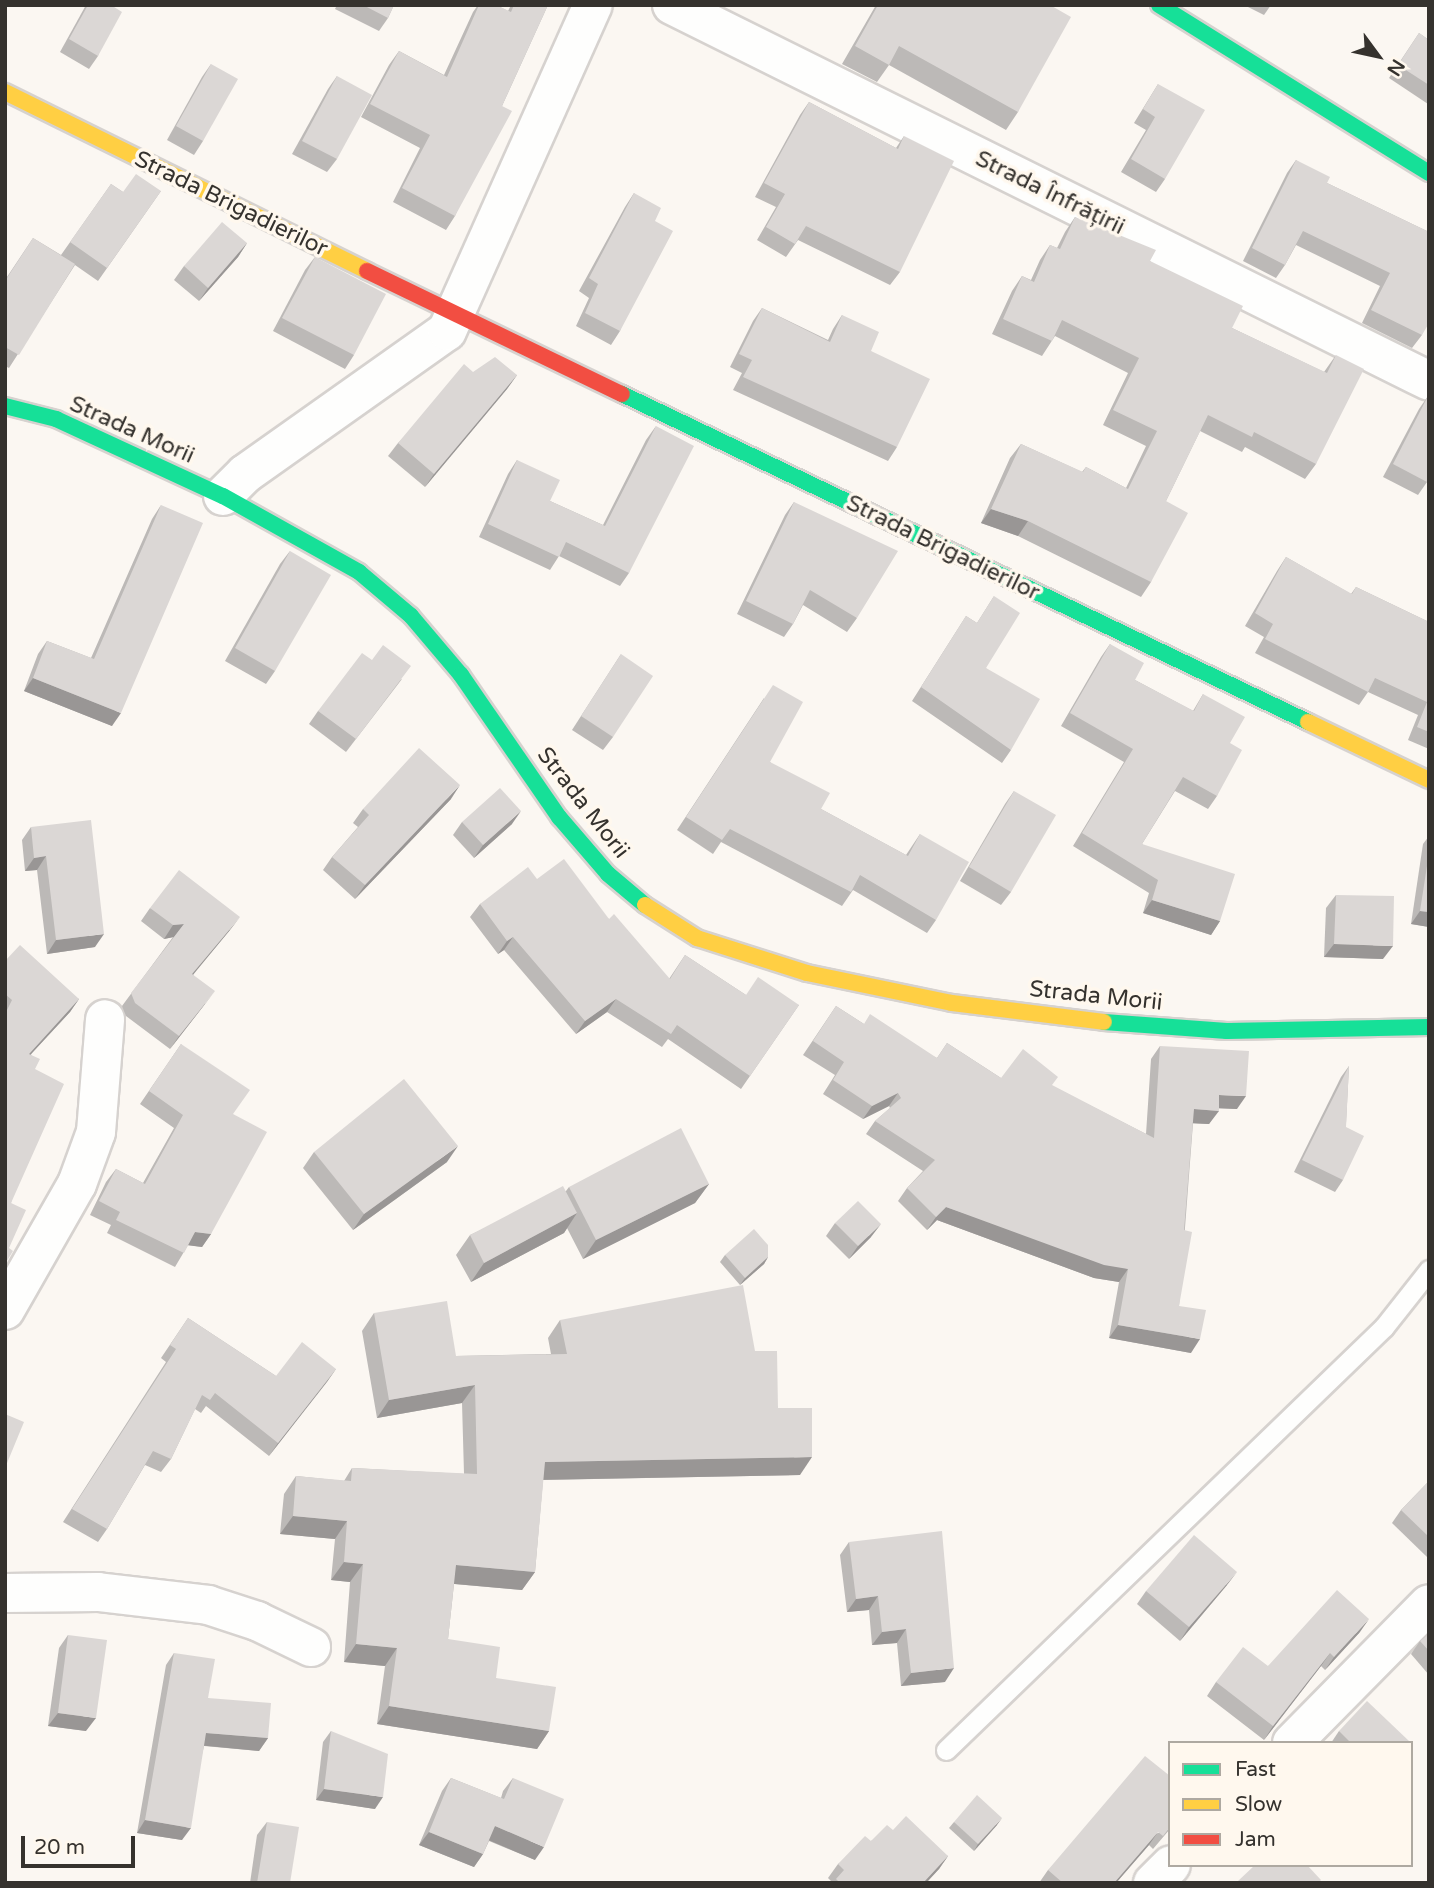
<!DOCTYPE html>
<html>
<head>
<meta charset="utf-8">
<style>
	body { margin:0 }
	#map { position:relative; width:1434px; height:1888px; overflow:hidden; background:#fbf7f2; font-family:"Varela Round",sans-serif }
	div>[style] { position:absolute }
	.roads { filter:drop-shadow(2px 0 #d6d2cf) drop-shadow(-2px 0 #d6d2cf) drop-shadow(0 2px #d6d2cf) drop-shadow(0 -2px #d6d2cf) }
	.lane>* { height:19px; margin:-9.5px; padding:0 9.5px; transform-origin:9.5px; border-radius:9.5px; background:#fefefd }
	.street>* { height:38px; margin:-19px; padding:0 19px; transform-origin:19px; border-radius:19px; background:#fefefd }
	.fast>* { height:16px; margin:-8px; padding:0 8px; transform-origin:8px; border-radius:8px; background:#16e098 }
	.slow>* { height:16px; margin:-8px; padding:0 8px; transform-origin:8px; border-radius:8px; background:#ffcf43 }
	.jam>* { height:16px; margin:-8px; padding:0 8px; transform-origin:8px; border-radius:8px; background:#f24e42 }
	.wall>* { inset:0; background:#bcb9b7 }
	.shaded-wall>* { inset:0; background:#999695 }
	.building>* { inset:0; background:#dbd7d5 }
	span { translate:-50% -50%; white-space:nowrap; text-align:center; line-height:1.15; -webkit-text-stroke:7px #fff8ee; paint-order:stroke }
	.street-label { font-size:23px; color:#35322e }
	.frame { position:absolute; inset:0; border:7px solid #35322e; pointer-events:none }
	.legend { position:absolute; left:1168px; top:1741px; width:245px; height:126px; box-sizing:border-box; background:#fff8ee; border:2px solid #aea9a1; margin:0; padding:9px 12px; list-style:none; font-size:21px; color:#35322e }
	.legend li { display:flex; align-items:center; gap:14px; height:35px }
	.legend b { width:35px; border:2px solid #aea9a1 }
	.north { position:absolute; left:1343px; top:21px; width:70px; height:70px; -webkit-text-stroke:5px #fff8ee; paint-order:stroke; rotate:123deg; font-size:19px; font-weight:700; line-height:28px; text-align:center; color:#35322e }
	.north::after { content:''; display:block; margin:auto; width:24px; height:32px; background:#35322e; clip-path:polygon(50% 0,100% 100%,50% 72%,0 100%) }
	.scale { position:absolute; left:21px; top:1836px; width:114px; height:32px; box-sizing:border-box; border:4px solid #35322e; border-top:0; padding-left:9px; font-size:21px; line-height:24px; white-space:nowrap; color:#35322e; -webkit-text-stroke:5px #fff8ee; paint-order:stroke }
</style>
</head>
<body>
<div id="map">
	<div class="roads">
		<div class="lane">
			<div style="left:946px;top:1750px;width:609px;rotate:-44deg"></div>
			<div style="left:1384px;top:1327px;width:73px;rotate:-51.7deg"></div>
		</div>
		<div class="street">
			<div style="left:672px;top:5px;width:845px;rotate:26.41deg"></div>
			<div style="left:223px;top:496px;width:31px;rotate:-45deg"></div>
			<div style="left:245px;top:474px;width:247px;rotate:-35.3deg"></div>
			<div style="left:447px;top:331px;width:357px;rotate:-65.9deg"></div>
			<div style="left:5px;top:1310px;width:145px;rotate:-60.3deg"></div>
			<div style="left:77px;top:1184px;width:55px;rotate:-69.9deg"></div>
			<div style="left:96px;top:1132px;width:113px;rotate:-85.4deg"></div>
			<div style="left:5px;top:1593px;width:93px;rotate:-0.6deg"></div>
			<div style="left:98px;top:1592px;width:111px;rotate:6.7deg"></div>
			<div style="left:208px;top:1605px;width:52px;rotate:18.1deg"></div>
			<div style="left:257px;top:1621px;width:60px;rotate:25.7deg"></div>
			<div style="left:1292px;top:1743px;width:195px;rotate:-45.4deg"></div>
			<div style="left:1153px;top:1883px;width:25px;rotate:-45deg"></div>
		</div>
		<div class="fast">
			<div style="left:1159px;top:5px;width:318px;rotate:31.9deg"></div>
			<div style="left:622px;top:394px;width:760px;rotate:25.55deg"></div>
			<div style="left:5px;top:406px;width:53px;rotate:14.3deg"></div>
			<div style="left:56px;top:419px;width:184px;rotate:24.8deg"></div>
			<div style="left:223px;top:496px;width:156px;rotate:29.2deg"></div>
			<div style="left:359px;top:572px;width:68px;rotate:40.2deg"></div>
			<div style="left:411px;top:616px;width:77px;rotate:49.7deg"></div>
			<div style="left:461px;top:675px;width:173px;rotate:55.4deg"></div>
			<div style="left:559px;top:817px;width:75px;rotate:49.3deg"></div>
			<div style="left:608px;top:874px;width:48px;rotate:40deg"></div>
			<div style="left:1104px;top:1022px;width:123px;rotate:4.2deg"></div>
			<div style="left:1227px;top:1031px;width:202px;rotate:-1.1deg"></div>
		</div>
		<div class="slow">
			<div style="left:5px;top:92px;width:404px;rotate:26.3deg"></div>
			<div style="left:1308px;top:722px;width:134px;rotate:25.6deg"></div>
			<div style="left:645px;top:905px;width:62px;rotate:32.4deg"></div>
			<div style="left:697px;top:938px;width:115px;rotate:17.7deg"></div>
			<div style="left:807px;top:973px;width:148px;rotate:11.7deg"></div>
			<div style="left:952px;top:1003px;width:153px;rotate:7.1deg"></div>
		</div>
		<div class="jam">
			<div style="left:367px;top:271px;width:283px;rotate:25.8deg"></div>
		</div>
	</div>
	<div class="wall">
		<div style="clip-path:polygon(86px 5px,111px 5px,98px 56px,89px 69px,60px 52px)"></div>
		<div style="clip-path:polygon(337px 5px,394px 5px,388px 18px,379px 31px,335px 9px)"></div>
		<div style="clip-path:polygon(478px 5px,496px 5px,508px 11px,511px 5px,548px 5px,502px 106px,455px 216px,446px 230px,393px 202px,420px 148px,361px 117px,389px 65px,399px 51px,444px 75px,473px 12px)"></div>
		<div style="clip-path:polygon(876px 5px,1050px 5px,1018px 112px,1006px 130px,889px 65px,877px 82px,842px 64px)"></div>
		<div style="clip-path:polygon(1244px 5px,1271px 5px,1264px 15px)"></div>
		<div style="clip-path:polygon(1419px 33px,1429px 40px,1428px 104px,1389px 78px)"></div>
		<div style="clip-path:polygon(211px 64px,203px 141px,194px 155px,167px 140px,202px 77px)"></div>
		<div style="clip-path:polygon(337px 76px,337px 159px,327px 172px,292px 154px,328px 89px)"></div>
		<div style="clip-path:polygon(1158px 84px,1165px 179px,1156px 192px,1121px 172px,1146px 130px,1134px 123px)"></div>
		<div style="clip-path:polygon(809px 102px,896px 148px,904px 136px,900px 272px,890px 285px,798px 240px,786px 257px,757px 240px,776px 207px,755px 197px,800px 115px)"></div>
		<div style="clip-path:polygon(1296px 160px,1327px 183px,1429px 232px,1422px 335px,1412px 348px,1362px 323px,1380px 286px,1296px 245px,1285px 265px,1276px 278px,1243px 261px,1287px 173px)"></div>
		<div style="clip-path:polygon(111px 184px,123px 192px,161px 191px,98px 281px,75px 265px,9px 368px,5px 366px,5px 280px,33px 238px,61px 255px)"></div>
		<div style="clip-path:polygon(634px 193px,655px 221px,620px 331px,611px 345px,576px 326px,589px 298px,579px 291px,625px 207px)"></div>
		<div style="clip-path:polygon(1075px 217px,1150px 261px,1232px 328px,1324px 372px,1336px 355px,1316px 464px,1305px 479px,1245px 447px,1242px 452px,1200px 431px,1166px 501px,1151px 582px,1141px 597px,1018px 536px,981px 523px,1010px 458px,1021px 444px,1082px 472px,1086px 467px,1126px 488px,1146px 446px,1103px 425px,1128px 373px,1055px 336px,1042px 356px,992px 334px,1012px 291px,1022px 276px,1031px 280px,1040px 260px,1050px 245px,1057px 248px,1065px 232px)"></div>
		<div style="clip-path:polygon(247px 243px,238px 257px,199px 301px,174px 280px,184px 266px)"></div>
		<div style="clip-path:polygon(315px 257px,354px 355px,345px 369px,273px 331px,305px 270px)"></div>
		<div style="clip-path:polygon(762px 308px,828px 340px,833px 329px,842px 315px,871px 351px,897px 447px,888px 461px,733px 390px,742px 373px,730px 367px,753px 321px)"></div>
		<div style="clip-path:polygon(473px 372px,517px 375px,507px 389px,425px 487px,388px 456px,398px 443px)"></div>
		<div style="clip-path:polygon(1428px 396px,1427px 482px,1418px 495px,1383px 477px,1419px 409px)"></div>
		<div style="clip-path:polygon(656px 426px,629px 573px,620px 586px,559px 556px,550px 570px,479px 537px,508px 474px,517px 460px,550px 501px,603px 525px,646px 440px)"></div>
		<div style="clip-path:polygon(794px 502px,857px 618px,847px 632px,803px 605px,793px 624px,784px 637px,737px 614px,785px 515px)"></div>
		<div style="clip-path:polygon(161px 505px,112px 726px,24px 691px,38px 654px,47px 641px,91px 658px,152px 519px)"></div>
		<div style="clip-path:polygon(290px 551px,275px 671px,266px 684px,225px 661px,280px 564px)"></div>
		<div style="clip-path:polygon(1286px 557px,1351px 594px,1356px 587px,1429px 622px,1429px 749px,1408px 740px,1418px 715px,1368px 692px,1359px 705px,1255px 653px,1264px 637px,1245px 626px,1277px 571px)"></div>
		<div style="clip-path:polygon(994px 596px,986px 668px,1011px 750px,1002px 763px,912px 701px,966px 616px,977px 623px)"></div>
		<div style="clip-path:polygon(1110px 644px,1135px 680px,1193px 711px,1203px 694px,1230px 743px,1217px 796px,1208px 809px,1175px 791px,1142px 844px,1220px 921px,1211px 935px,1143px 913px,1149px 893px,1073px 846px,1124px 762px,1061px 726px,1101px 657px)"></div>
		<div style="clip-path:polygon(621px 654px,613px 737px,603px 750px,572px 730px)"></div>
		<div style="clip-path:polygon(402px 679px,346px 752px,309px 724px,318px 711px)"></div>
		<div style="clip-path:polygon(764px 698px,770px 762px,821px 809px,906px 855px,920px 834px,936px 920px,927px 933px,853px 890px,842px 906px,721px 842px,713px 854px,677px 830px)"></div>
		<div style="clip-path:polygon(1014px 791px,1011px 892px,1001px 905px,960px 881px,1005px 804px)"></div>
		<div style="clip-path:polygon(451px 799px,355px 899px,323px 870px,332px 857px,358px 827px,353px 823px,363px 809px)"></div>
		<div style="clip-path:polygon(462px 822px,512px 824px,474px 858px,453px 835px)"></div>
		<div style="clip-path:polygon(31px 827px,95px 947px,47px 954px,37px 870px,25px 871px,22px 840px)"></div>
		<div style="clip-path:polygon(1429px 836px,1429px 927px,1411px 924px,1423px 844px)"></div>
		<div style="clip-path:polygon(537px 879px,609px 919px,669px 979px,685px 955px,746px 995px,799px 1005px,741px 1089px,668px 1039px,662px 1047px,607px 1012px,576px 1034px,504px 950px,498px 954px,470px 917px,480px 904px)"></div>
		<div style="clip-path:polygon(1336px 895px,1383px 959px,1324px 957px,1326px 908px)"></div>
		<div style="clip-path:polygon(150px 908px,230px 930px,193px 974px,205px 1004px,170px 1049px,126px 1016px,122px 1006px,173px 937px,164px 939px,141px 921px)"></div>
		<div style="clip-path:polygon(5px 961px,79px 999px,70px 1012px,31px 1054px,35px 1069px,11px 1203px,9px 1248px,5px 1264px)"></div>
		<div style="clip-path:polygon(836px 1006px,864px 1024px,937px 1058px,947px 1043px,1001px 1078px,1052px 1086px,1146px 1134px,1151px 1059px,1160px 1046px,1237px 1109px,1219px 1108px,1209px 1124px,1193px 1123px,1179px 1306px,1191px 1353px,1109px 1338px,1119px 1282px,1094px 1278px,937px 1220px,927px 1230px,898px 1201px,907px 1188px,923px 1171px,866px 1134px,875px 1121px,890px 1108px,889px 1106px,863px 1119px,823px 1094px,835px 1075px,803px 1055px)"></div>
		<div style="clip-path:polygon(181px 1044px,233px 1114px,211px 1234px,202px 1247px,188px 1245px,175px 1267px,107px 1233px,111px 1225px,90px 1215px,106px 1182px,116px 1169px,143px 1183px,174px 1128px,140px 1104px)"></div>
		<div style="clip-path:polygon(1349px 1066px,1343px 1180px,1335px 1192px,1294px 1172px,1341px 1077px)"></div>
		<div style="clip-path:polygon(314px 1152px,447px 1162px,353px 1230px,303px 1168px)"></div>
		<div style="clip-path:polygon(709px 1184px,695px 1203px,583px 1259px,567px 1228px,564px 1233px,471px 1282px,456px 1255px,470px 1235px,566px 1191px,569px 1187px)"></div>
		<div style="clip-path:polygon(835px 1223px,871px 1237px,849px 1259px,826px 1236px)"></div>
		<div style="clip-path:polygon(725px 1255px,768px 1257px,764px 1264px,740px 1285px,720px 1262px)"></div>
		<div style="clip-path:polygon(374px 1313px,456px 1356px,551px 1354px,548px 1338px,560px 1320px,755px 1351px,778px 1408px,800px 1475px,543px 1480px,535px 1572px,522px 1590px,454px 1584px,448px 1639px,496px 1678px,549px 1731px,537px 1749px,377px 1724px,385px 1666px,344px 1662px,350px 1582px,331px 1580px,335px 1539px,280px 1534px,284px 1494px,296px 1476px,344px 1481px,352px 1468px,464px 1474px,462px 1403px,377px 1418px,362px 1331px)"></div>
		<div style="clip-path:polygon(188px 1318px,276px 1376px,336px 1369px,269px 1456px,206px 1406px,201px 1413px,195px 1409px,171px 1459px,161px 1472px,145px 1465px,107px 1529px,98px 1542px,63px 1522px,166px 1362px,161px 1358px)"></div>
		<div style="clip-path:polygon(1429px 1481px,1429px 1555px,1427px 1557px,1392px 1523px,1401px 1510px)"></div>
		<div style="clip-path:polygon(849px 1542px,945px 1682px,901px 1686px,897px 1643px,872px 1645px,869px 1610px,847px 1612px,840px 1555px)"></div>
		<div style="clip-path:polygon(1227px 1585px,1180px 1641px,1137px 1604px,1146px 1591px)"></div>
		<div style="clip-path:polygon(1360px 1632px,1325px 1670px,1321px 1666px,1264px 1740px,1207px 1696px,1216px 1682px,1268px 1666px)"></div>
		<div style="clip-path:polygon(1429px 1634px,1429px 1675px,1411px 1654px,1420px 1641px)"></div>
		<div style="clip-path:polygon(68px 1635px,86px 1731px,48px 1726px,59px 1648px)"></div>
		<div style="clip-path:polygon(174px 1653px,208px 1698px,268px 1738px,259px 1751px,204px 1746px,182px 1840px,137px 1833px,166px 1665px)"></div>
		<div style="clip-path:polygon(331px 1731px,375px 1809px,316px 1800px,323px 1742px)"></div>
		<div style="clip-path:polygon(1339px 1731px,1408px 1743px,1331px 1743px)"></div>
		<div style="clip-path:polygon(451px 1778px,501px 1798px,503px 1791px,513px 1778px,535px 1860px,489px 1841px,483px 1854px,474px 1867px,419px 1845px,442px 1791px)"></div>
		<div style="clip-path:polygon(267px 1822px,290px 1883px,250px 1883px,257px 1835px)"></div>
		<div style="clip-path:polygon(954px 1822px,997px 1825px,974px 1851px,949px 1828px)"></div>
		<div style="clip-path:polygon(1170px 1829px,1153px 1849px,1149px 1845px,1116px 1883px,1039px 1883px,1048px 1870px)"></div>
		<div style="clip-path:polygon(893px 1830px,948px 1856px,939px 1869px,926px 1883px,833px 1883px,828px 1878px,838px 1864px,871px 1841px)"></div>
	</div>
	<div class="shaded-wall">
		<div style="clip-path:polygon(247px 243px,238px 257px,199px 301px,208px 288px)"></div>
		<div style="clip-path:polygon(517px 375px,507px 389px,425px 487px,434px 474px)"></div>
		<div style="clip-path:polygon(991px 509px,1028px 521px,1018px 536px,981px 523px)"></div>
		<div style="clip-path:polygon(33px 678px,121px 713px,112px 726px,24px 691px)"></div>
		<div style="clip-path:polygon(460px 785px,451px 799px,355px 899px,365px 885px)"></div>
		<div style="clip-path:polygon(521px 811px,512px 824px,474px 858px,483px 845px)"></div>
		<div style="clip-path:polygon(46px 856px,37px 870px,25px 871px,34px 858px)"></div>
		<div style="clip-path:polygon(1152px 900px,1220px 921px,1211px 935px,1143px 913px)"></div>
		<div style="clip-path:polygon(1420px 911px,1429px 912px,1429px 927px,1411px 924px)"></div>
		<div style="clip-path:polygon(240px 917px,230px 930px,183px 987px,192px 974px)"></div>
		<div style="clip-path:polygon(184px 924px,174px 937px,164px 939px,173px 925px)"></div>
		<div style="clip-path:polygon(104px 934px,95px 947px,47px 954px,56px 940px)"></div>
		<div style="clip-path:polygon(513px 937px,504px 950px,498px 954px,507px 941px)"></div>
		<div style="clip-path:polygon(1334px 944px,1393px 946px,1383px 959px,1324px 957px)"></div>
		<div style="clip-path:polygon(215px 991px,205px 1004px,170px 1049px,179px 1036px)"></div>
		<div style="clip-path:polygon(79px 999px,70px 1012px,20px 1066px,29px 1054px)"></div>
		<div style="clip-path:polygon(616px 999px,607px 1012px,576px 1034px,585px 1021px)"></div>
		<div style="clip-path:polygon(898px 1093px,889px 1106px,863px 1119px,872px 1106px)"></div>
		<div style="clip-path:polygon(1219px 1095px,1246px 1096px,1237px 1109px,1210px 1108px)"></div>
		<div style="clip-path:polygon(1194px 1109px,1219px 1111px,1209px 1124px,1185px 1123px)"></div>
		<div style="clip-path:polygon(458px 1146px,447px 1162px,353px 1230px,364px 1214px)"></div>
		<div style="clip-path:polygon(709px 1184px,695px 1203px,583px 1259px,596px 1240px)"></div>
		<div style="clip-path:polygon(946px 1207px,1128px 1269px,1119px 1282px,1094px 1278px,937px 1220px,927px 1230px,936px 1217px)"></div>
		<div style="clip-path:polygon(577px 1213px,564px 1233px,471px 1282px,484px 1263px)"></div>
		<div style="clip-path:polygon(881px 1224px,871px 1237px,849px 1259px,858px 1246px)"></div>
		<div style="clip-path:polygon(195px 1232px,211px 1234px,202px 1247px,186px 1245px)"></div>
		<div style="clip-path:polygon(768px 1257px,764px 1264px,740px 1285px,745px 1278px)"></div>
		<div style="clip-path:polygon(1118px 1325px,1200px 1339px,1191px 1353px,1109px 1338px)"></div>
		<div style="clip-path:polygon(336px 1369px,327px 1382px,269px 1456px,278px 1443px)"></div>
		<div style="clip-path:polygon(475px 1385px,462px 1403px,377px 1418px,389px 1400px)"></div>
		<div style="clip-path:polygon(812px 1457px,800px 1475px,532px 1480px,545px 1462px)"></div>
		<div style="clip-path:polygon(293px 1516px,347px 1521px,335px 1539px,280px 1534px)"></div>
		<div style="clip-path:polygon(344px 1562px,363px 1564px,350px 1582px,331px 1580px)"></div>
		<div style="clip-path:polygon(456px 1565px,535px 1572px,522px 1590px,444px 1583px)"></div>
		<div style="clip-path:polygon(1237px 1572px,1227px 1585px,1180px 1641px,1189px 1627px)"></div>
		<div style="clip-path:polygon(878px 1596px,869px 1610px,847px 1612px,856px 1599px)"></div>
		<div style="clip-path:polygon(1369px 1619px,1360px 1632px,1325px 1670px,1334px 1657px)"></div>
		<div style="clip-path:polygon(906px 1629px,897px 1643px,872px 1645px,882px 1632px)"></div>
		<div style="clip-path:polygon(356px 1644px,397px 1648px,385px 1666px,344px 1662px)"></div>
		<div style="clip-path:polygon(1330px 1653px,1321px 1666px,1264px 1740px,1273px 1726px)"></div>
		<div style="clip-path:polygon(954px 1668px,945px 1682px,901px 1686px,911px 1673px)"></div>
		<div style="clip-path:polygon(389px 1706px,549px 1731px,537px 1749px,377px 1724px)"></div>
		<div style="clip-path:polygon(58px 1713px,96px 1718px,86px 1731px,48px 1726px)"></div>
		<div style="clip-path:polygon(206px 1733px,268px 1738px,259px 1751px,197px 1745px)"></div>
		<div style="clip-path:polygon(324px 1789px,383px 1797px,375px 1809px,316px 1800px)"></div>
		<div style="clip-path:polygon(1002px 1818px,997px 1825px,974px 1851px,978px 1844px)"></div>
		<div style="clip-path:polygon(145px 1820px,191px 1828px,182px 1840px,137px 1833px)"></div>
		<div style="clip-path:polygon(495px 1826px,544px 1847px,535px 1860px,486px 1839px)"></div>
		<div style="clip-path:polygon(429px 1832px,483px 1854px,474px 1867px,419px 1845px)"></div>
		<div style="clip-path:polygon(1158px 1832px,1149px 1845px,1116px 1883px,1114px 1883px)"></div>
		<div style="clip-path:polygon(948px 1856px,939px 1869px,926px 1883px,923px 1883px)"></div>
	</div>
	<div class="building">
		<div style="clip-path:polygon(88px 5px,111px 5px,122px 12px,98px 56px,69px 39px)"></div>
		<div style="clip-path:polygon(363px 5px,394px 5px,388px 18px)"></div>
		<div style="clip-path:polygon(479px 5px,496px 5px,511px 12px,514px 5px,548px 5px,502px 106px,512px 111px,455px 216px,402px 188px,430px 135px,370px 104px,399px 51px,447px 77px)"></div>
		<div style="clip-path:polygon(878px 5px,1050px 5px,1071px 17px,1018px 112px,899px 46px,889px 65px,855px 46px)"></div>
		<div style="clip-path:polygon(1419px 33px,1429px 40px,1429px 85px,1398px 65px)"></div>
		<div style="clip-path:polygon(211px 64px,238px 79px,203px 141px,176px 126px)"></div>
		<div style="clip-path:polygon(337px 76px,372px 95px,337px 159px,302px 141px)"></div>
		<div style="clip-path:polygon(1158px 84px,1205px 110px,1165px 179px,1131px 159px,1155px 117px,1143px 109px)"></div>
		<div style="clip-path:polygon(809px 102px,898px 149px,904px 136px,954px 161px,900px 272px,806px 226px,795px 244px,766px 227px,785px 194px,764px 183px)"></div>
		<div style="clip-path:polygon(1296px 160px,1330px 177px,1327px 183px,1429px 232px,1429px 323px,1422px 335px,1371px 310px,1390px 273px,1303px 231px,1285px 265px,1252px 248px)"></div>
		<div style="clip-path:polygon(136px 174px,161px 191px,107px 268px,70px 242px,111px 184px,123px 192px)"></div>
		<div style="clip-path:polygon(634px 193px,661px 208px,655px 221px,673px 231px,620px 331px,585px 313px,598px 284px,589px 278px)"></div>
		<div style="clip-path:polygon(1075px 217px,1156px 250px,1150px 261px,1243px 306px,1232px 328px,1327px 373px,1336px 355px,1364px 369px,1316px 464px,1254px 432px,1252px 437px,1208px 415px,1166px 501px,1188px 513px,1151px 582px,1028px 521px,991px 509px,1021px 444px,1083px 472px,1086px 467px,1128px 489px,1157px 431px,1113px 410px,1139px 358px,1062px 320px,1052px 341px,1003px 319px,1022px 276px,1034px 282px,1050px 245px,1060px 249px)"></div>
		<div style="clip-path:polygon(222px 222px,247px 243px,208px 288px,184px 266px)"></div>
		<div style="clip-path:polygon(33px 238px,75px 264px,19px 355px,5px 347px,5px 281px)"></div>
		<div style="clip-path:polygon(315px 257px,386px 294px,354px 355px,282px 318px)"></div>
		<div style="clip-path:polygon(762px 308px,830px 342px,842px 315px,879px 332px,871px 351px,930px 379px,897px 447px,743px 377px,752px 360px,739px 354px)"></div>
		<div style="clip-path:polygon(495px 357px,517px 375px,434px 474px,398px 443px,464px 364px,473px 372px)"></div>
		<div style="clip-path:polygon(1428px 396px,1429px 479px,1427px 482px,1393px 464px)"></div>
		<div style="clip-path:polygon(656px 426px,694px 446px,629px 573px,566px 542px,559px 557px,488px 524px,517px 460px,560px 480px,550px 501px,605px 526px)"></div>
		<div style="clip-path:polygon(794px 502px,898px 551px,857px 618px,810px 590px,793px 624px,746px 601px)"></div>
		<div style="clip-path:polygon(161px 505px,203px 523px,121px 713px,33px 678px,47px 641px,94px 659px)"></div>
		<div style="clip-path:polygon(290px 551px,331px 575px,275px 671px,235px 648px)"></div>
		<div style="clip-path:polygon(1286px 557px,1352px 594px,1356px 587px,1429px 622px,1429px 732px,1417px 727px,1427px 702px,1375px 678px,1368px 692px,1265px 639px,1273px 624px,1255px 613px)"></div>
		<div style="clip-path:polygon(994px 596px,1020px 613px,986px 668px,1040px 699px,1011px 750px,921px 687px,966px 616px,977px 623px)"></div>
		<div style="clip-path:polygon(1110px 644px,1144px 663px,1135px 680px,1194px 711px,1203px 694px,1245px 717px,1230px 743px,1242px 750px,1217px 796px,1183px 777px,1142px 844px,1235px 874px,1220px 921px,1152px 900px,1158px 880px,1082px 833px,1133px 749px,1070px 713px)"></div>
		<div style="clip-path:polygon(383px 645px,411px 666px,356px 739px,318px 711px,362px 653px,372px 660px)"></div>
		<div style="clip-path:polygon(621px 654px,653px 676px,613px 737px,581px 716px)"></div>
		<div style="clip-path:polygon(773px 685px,803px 702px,770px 762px,830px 793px,821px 809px,908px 856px,920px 834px,969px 862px,936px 920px,860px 875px,851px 892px,730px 829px,722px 840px,686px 817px)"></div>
		<div style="clip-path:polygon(419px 748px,460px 785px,365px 885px,332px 857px,369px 815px,363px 809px)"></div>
		<div style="clip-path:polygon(500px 788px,521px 811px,483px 845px,462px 822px)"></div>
		<div style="clip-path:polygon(1014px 791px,1056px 815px,1011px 892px,969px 867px)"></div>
		<div style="clip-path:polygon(91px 820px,104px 934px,56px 940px,46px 856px,34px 858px,31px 827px)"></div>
		<div style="clip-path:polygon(1429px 853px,1429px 912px,1420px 911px)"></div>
		<div style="clip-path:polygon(564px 859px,609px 919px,614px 914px,670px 979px,685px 955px,746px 995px,758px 977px,799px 1005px,750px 1076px,677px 1025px,671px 1034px,616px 999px,585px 1021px,513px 937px,507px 941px,480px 904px,528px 867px,537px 879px)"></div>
		<div style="clip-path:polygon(179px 870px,240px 917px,192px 974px,215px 991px,179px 1036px,135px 1003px,131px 993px,184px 924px,173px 925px,150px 908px)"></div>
		<div style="clip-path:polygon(1336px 895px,1394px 896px,1393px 946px,1334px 944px)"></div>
		<div style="clip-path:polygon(20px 945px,79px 999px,29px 1054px,40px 1059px,35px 1069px,64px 1084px,11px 1203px,26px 1210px,9px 1248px,13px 1251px,5px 1264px,5px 1014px,12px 1000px,5px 994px,5px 961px)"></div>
		<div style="clip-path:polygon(836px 1006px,864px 1024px,870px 1014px,937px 1058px,947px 1043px,1001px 1078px,1023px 1049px,1058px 1077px,1052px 1085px,1154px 1138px,1160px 1046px,1249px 1051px,1246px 1096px,1219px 1095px,1219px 1111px,1194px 1109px,1184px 1230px,1192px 1232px,1179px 1306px,1206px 1310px,1200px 1339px,1118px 1325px,1128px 1269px,1104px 1265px,946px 1207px,936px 1217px,907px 1188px,935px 1160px,875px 1121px,901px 1098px,898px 1093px,872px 1106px,833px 1080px,844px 1062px,813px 1041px)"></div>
		<div style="clip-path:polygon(181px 1044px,250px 1090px,233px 1114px,267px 1132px,211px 1234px,195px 1232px,184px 1253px,116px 1220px,120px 1212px,99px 1201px,116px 1169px,145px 1184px,183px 1115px,149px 1091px)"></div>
		<div style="clip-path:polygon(1349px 1066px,1346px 1127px,1364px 1136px,1343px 1180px,1302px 1160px)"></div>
		<div style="clip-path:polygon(404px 1079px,458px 1146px,364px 1214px,314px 1152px)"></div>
		<div style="clip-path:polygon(681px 1128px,709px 1184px,596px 1240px,569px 1187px)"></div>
		<div style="clip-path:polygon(563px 1186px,577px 1213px,484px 1263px,470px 1235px)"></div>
		<div style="clip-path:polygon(858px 1201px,881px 1224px,858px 1246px,835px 1223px)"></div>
		<div style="clip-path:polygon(754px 1229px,768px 1245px,768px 1257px,745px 1278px,725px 1255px)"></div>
		<div style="clip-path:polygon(743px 1285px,755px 1351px,777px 1351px,778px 1408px,812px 1408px,812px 1457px,545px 1462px,535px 1572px,456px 1565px,448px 1639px,500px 1647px,496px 1678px,556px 1687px,549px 1731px,389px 1706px,397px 1648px,356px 1644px,363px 1564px,344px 1562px,347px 1521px,293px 1516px,296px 1476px,351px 1481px,352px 1468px,477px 1474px,475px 1385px,389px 1400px,374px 1313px,447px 1301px,456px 1356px,567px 1354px,560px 1320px)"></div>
		<div style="clip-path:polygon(188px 1318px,276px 1376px,302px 1342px,336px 1369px,278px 1443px,215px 1393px,210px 1400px,202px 1395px,171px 1459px,153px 1451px,107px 1529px,72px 1509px,176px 1349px,170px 1345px)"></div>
		<div style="clip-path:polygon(5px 1414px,24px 1422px,5px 1468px)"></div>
		<div style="clip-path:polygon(1429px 1481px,1429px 1537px,1401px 1510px)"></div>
		<div style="clip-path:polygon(942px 1531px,954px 1668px,911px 1673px,906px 1629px,882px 1632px,878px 1596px,856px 1599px,849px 1542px)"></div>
		<div style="clip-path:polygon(1194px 1535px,1237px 1572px,1189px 1627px,1146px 1591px)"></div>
		<div style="clip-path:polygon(1337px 1590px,1369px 1619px,1334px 1657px,1330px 1653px,1273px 1726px,1216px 1682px,1243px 1647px,1268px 1666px)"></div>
		<div style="clip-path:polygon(1429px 1634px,1429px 1651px,1420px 1641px)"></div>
		<div style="clip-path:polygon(68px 1635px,107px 1640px,96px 1718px,58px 1713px)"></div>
		<div style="clip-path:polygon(174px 1653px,215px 1659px,208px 1698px,271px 1703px,268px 1738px,206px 1733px,191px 1828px,145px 1820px)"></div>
		<div style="clip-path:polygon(1367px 1701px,1409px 1741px,1408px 1743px,1351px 1743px,1339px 1731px)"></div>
		<div style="clip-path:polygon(331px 1731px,388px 1754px,383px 1797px,324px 1789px)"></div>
		<div style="clip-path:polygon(1145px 1756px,1170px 1776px,1170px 1827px,1163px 1836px,1158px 1832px,1114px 1883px,1063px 1883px,1048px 1870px)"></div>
		<div style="clip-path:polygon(451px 1778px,504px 1799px,513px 1778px,564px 1799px,544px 1847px,495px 1826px,483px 1854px,429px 1832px)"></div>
		<div style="clip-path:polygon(977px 1795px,1002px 1818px,978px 1844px,954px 1822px)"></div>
		<div style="clip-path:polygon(906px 1816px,948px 1856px,923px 1883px,840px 1883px,836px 1879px,844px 1870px,838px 1864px,865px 1836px,871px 1841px,887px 1825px,893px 1830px)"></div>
		<div style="clip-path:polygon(267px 1822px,299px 1827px,290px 1883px,257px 1883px)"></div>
		<div style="clip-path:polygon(1255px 1865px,1307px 1865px,1321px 1880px,1318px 1883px,1240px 1883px,1238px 1881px)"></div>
	</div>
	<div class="street-label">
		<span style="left:1050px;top:193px;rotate:26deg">Strada Înfrățirii</span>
		<span style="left:231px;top:204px;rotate:26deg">Strada Brigadierilor</span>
		<span style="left:132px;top:430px;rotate:24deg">Strada Morii</span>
		<span style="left:943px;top:548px;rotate:26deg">Strada Brigadierilor</span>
		<span style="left:583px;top:803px;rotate:52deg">Strada Morii</span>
		<span style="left:1096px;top:996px;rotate:6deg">Strada Morii</span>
	</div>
	<div class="frame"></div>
	<ul class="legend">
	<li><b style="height:9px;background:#16e098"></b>Fast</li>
	<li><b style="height:9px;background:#ffcf43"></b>Slow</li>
	<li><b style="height:9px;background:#f24e42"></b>Jam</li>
	</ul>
	<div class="north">N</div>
	<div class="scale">20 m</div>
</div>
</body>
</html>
